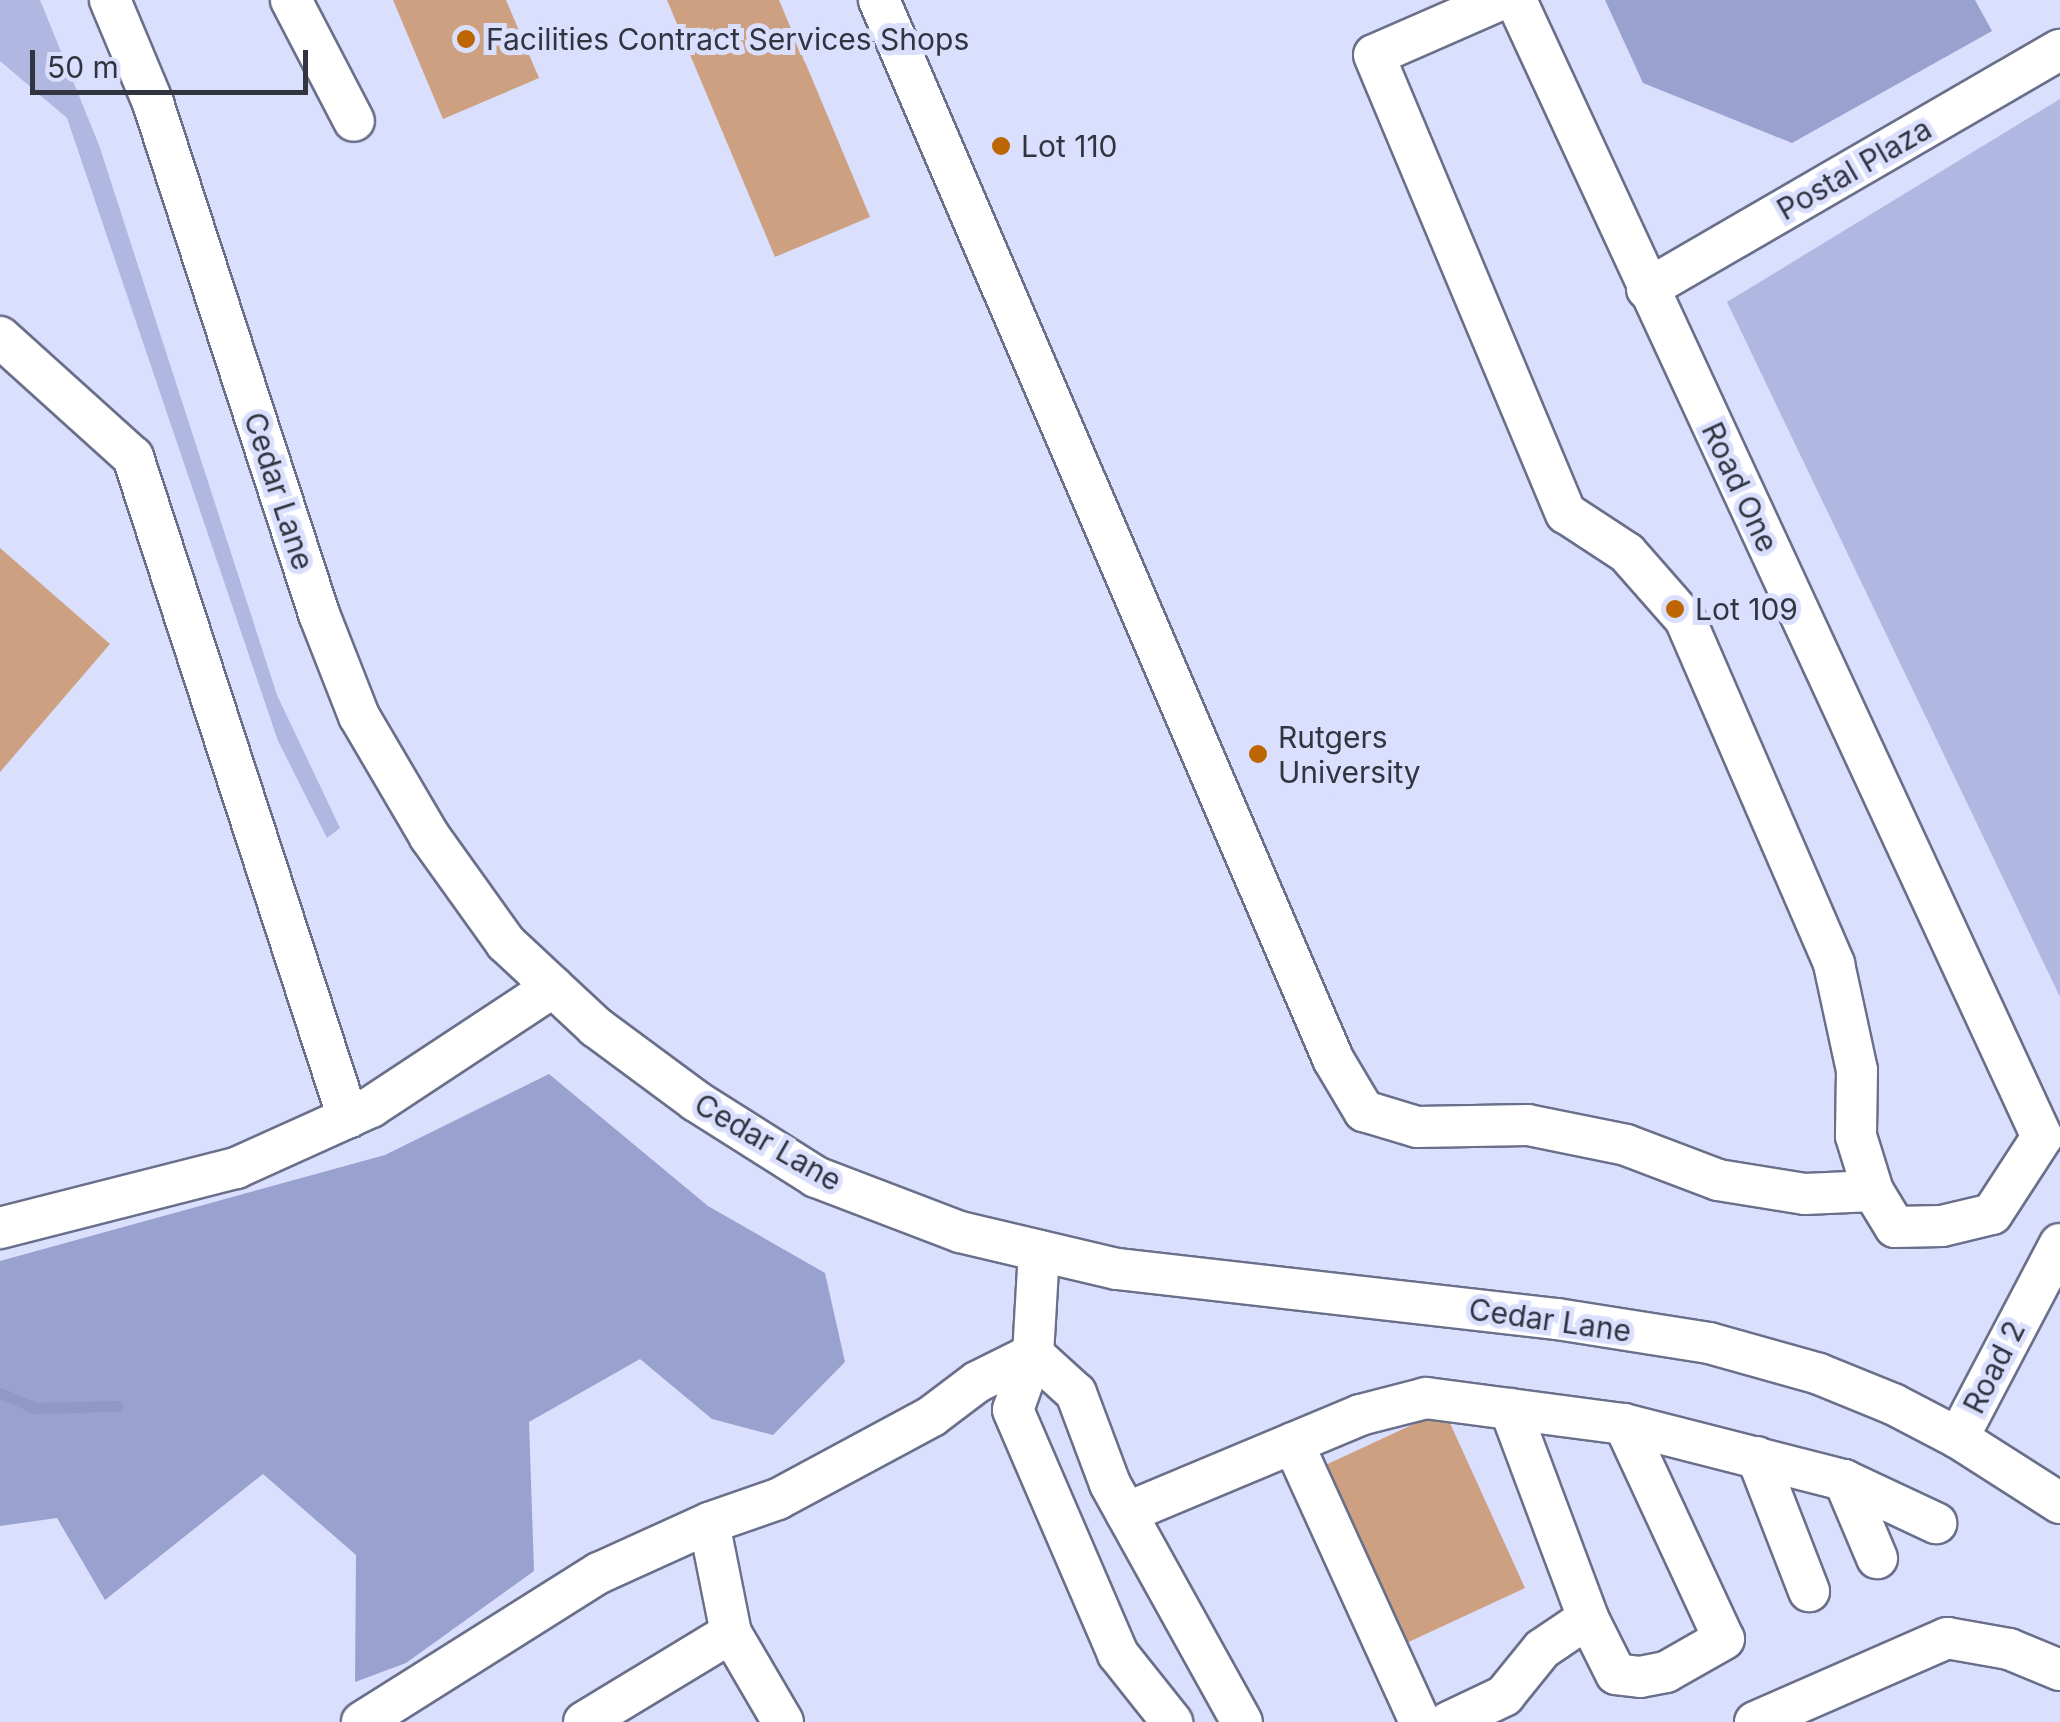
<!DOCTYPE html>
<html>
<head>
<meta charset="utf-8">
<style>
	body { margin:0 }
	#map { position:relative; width:2060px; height:1722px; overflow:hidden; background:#dadffe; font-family:Inter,sans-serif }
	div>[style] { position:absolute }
	.green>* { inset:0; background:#b0b7e0 }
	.forest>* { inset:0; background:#99a1cf }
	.stream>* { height:11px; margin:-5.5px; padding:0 5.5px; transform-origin:5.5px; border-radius:5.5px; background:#9098c6 }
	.building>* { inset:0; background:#cca080 }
	.roads { filter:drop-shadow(2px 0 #6a6f8a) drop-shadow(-2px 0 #6a6f8a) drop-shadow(0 2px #6a6f8a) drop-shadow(0 -2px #6a6f8a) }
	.minor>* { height:40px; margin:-20px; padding:0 20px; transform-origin:20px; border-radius:20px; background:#fff }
	.dots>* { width:28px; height:28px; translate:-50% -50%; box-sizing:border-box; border:5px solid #dadffe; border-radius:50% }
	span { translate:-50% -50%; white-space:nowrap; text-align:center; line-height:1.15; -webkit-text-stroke:10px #dadffe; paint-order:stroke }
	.poi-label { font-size:30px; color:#323440 }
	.left { translate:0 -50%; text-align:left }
	.street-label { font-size:30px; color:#323440 }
	.scale { position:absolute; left:30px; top:50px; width:278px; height:45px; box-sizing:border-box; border:5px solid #323440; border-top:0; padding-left:12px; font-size:30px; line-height:35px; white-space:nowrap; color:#323440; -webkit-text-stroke:8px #dadffe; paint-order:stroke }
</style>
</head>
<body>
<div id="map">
	<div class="green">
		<div style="clip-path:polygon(0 0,40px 0,99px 145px,277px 695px,340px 828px,327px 838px,278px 741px,67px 118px,0 61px)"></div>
		<div style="clip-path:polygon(2060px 99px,2060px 997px,1727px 302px)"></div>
	</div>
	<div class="forest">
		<div style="clip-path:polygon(1605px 0,1975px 0,1992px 31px,1792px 143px,1643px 83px)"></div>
		<div style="clip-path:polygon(549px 1074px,708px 1206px,825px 1273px,845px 1362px,773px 1435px,712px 1419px,640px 1359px,529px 1422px,534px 1571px,406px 1663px,355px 1682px,356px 1555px,263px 1474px,105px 1600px,57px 1518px,0 1526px,0 1261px,385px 1155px)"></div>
	</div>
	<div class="stream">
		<div style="left:0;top:1393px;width:38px;rotate:23deg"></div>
		<div style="left:35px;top:1408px;width:82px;rotate:-1.4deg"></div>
	</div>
	<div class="building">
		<div style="clip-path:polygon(393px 0,506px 0,539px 78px,443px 119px)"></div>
		<div style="clip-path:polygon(667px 0,779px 0,870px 217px,775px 257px)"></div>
		<div style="clip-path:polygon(0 548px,110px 644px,0 772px)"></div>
		<div style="clip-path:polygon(1444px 1410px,1525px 1588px,1400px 1646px,1319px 1468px)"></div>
	</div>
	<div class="roads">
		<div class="minor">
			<div style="left:110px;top:0;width:112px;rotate:67.3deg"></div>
			<div style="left:153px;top:103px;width:537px;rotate:72deg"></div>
			<div style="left:319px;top:614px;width:110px;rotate:68.6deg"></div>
			<div style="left:359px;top:716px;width:140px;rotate:59.6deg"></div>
			<div style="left:430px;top:837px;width:130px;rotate:54.4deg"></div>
			<div style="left:506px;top:943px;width:123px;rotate:43deg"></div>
			<div style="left:596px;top:1027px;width:124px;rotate:36.5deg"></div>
			<div style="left:696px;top:1101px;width:142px;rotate:32.3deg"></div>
			<div style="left:816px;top:1177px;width:154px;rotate:20.9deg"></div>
			<div style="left:960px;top:1232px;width:161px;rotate:13.3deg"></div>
			<div style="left:1117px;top:1269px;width:443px;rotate:6.5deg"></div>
			<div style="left:1557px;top:1319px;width:154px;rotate:9deg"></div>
			<div style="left:1709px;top:1343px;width:114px;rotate:15.7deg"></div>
			<div style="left:1819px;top:1374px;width:80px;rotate:22.1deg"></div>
			<div style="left:1893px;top:1404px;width:73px;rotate:27.6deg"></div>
			<div style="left:1958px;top:1438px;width:121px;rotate:32.5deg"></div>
			<div style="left:291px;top:0;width:136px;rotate:62.5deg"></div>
			<div style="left:879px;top:0;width:1152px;rotate:66.79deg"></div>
			<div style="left:1333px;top:1059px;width:61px;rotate:59.2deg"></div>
			<div style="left:1364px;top:1111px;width:55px;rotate:16.8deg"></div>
			<div style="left:1417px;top:1127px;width:111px;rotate:-1deg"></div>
			<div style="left:1528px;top:1125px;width:100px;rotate:11.5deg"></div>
			<div style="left:1626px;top:1145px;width:98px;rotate:20.8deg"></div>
			<div style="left:1718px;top:1180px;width:88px;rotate:9.1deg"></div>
			<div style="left:1805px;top:1194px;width:68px;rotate:-2.5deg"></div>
			<div style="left:1500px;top:0;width:137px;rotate:156.4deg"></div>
			<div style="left:1374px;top:55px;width:497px;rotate:67.3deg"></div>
			<div style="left:1566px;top:513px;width:73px;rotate:33.3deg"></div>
			<div style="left:1627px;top:553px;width:88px;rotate:48.7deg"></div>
			<div style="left:1685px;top:619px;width:376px;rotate:66.6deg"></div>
			<div style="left:1834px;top:964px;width:108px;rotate:77.8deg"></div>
			<div style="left:1857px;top:1070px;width:66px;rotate:90.9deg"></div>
			<div style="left:1856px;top:1136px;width:58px;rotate:72.8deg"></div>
			<div style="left:1873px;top:1191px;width:42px;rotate:58.6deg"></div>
			<div style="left:1895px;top:1227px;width:47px;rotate:-1.2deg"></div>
			<div style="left:1942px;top:1226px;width:51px;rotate:-13.5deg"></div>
			<div style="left:1992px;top:1214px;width:92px;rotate:-57deg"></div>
			<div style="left:2042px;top:1137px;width:1253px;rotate:-114.83deg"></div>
			<div style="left:1647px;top:289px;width:477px;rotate:-30.1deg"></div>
			<div style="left:0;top:337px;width:179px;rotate:42.1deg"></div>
			<div style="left:133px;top:457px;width:695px;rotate:71.98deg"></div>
			<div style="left:0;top:1228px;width:244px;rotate:-14.3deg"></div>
			<div style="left:236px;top:1168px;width:148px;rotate:-24.3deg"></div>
			<div style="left:371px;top:1107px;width:218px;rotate:-33.4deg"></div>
			<div style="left:1039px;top:1251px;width:103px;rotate:93.3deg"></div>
			<div style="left:1033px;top:1354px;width:59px;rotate:109.7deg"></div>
			<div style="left:1013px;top:1410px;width:266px;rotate:66.7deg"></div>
			<div style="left:1118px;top:1654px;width:87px;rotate:51.5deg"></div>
			<div style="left:1033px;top:1354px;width:58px;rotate:42.2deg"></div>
			<div style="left:1076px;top:1393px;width:97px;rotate:69.5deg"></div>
			<div style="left:1110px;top:1484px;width:272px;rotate:61deg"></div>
			<div style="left:1510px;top:1409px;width:223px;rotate:69.5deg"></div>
			<div style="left:1624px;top:1424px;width:227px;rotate:14.3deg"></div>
			<div style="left:1844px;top:1480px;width:102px;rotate:25.1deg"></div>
			<div style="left:1958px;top:1438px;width:219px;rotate:-62.3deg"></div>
			<div style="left:1293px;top:1443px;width:307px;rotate:65.5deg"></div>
			<div style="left:1757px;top:1457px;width:144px;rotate:68.8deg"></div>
			<div style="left:1844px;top:1480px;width:85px;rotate:67.1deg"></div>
			<div style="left:1126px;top:1513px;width:254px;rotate:-22.7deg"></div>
			<div style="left:1360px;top:1415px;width:68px;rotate:-14.4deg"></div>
			<div style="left:1426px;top:1398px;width:200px;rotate:7.5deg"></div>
			<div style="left:1624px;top:1424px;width:237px;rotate:65.1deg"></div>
			<div style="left:1724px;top:1639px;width:67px;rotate:150.4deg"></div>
			<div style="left:1666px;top:1672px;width:26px;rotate:169deg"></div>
			<div style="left:1640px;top:1677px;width:24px;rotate:-173deg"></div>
			<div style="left:1616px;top:1674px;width:63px;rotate:-116.6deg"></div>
			<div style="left:1588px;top:1618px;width:55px;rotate:146deg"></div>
			<div style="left:1542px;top:1649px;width:60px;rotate:129deg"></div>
			<div style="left:1504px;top:1696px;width:61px;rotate:154.7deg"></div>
			<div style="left:709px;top:1523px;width:112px;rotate:78.7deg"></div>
			<div style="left:731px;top:1633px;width:103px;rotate:59.7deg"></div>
			<div style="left:362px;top:1722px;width:280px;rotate:-32.2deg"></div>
			<div style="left:599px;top:1573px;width:121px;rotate:-24.4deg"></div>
			<div style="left:709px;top:1523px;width:73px;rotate:-19.2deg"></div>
			<div style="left:778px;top:1499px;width:175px;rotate:-28.3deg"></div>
			<div style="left:932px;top:1416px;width:56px;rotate:-37.1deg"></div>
			<div style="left:977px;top:1382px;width:63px;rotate:-26.6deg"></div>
			<div style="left:584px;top:1722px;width:172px;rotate:-31.2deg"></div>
			<div style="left:1755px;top:1722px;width:210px;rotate:-23.6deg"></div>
			<div style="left:1947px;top:1638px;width:63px;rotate:10.1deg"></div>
			<div style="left:2009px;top:1649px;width:55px;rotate:22.4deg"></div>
		</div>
	</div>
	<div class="dots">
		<div style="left:466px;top:39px;background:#bd6500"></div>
		<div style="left:1001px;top:146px;background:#bd6500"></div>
		<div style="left:1675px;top:609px;background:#bd6500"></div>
		<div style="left:1258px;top:754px;background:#bd6500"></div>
	</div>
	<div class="poi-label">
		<span class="left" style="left:486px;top:39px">Facilities Contract Services Shops</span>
		<span class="left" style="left:1021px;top:146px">Lot 110</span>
		<span class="left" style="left:1695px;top:609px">Lot 109</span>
		<span class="left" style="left:1278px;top:754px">Rutgers<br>University</span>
	</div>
	<div class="street-label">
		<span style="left:1854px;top:169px;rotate:-30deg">Postal Plaza</span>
		<span style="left:1740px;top:487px;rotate:65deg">Road One</span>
		<span style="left:279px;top:491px;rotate:72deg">Cedar Lane</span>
		<span style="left:768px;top:1142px;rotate:30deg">Cedar Lane</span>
		<span style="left:1550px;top:1320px;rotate:8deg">Cedar Lane</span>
		<span style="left:1994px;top:1367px;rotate:-63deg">Road 2</span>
	</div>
	<div class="scale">50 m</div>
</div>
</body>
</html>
